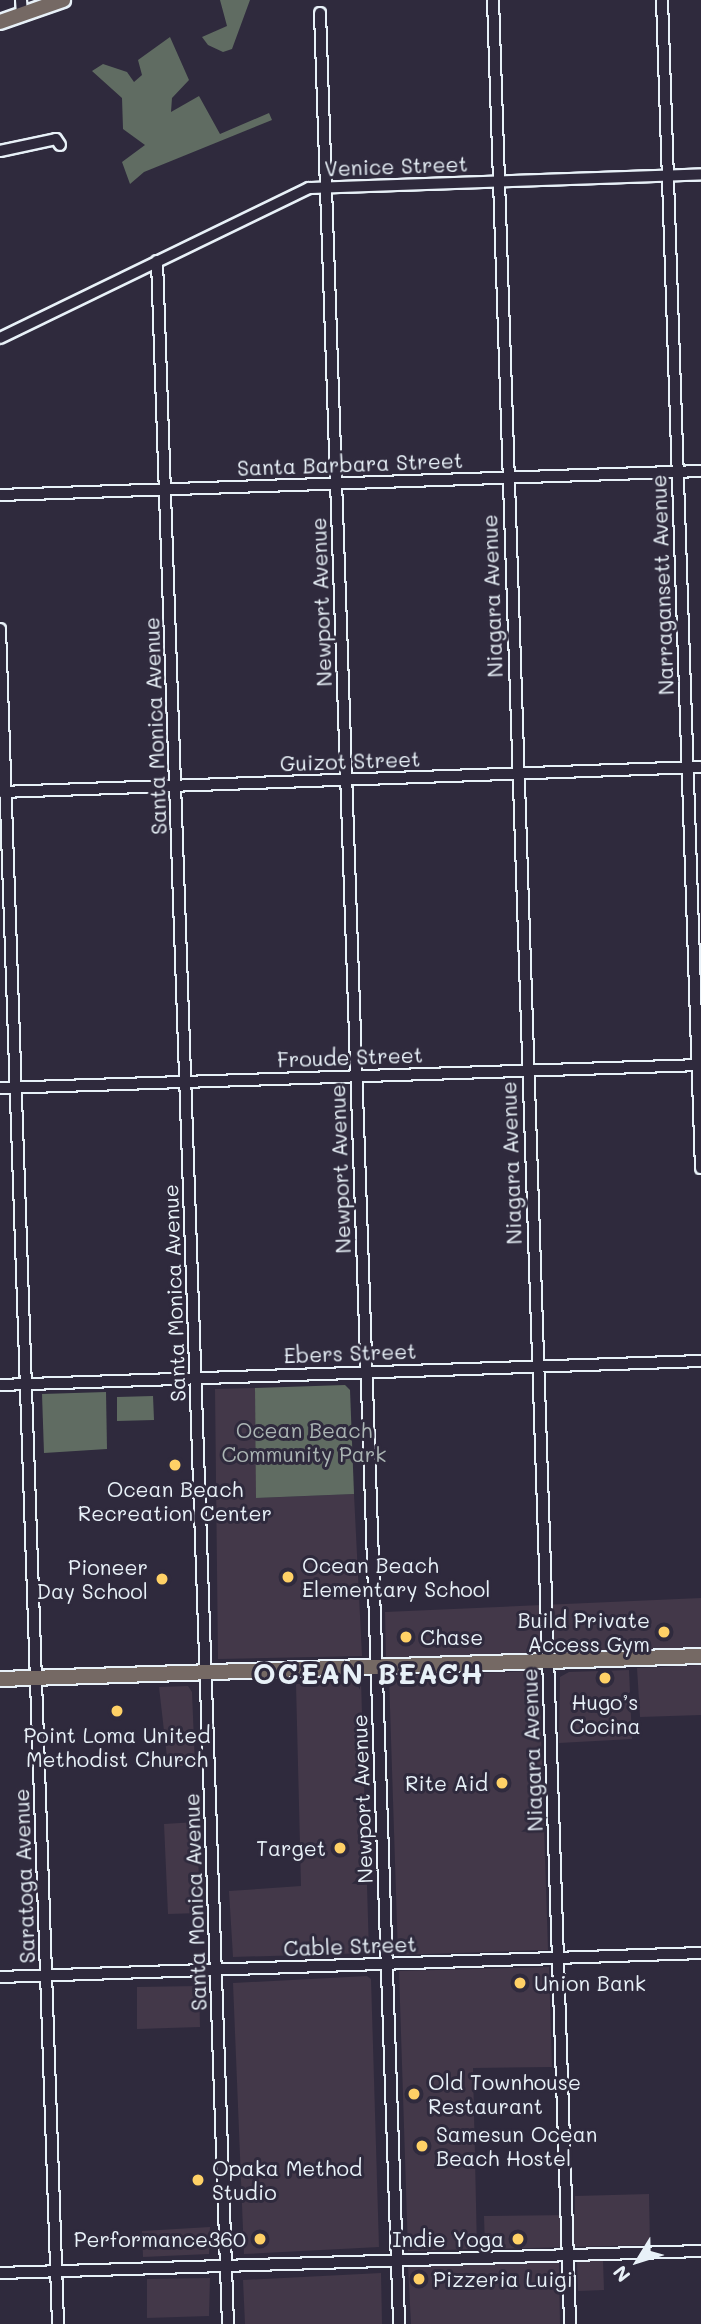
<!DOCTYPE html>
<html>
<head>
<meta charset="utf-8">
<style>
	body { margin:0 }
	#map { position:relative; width:701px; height:2324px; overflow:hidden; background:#2f2a3d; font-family:Mali,sans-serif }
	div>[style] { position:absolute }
	.built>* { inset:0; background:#433849 }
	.green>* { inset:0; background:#606c62 }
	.roads { filter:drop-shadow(2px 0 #e8f1f8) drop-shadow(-2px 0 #e8f1f8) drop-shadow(0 2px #e8f1f8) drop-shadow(0 -2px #e8f1f8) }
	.minor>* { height:10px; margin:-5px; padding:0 5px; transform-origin:5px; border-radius:5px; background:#2f2a3d }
	.major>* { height:14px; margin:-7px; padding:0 7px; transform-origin:7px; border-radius:7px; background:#756964 }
	.dots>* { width:19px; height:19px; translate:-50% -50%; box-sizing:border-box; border:4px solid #2f2a3d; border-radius:50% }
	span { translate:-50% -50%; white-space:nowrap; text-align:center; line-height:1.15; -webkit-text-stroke:6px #2f2a3d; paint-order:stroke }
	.street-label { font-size:21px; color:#e8f1f8 }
	.park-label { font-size:21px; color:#abb5b4 }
	.poi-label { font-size:21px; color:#e8f1f8 }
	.left { translate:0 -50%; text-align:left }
	.right { translate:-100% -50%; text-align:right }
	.district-label { font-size:28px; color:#e8f1f8; font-weight:700; letter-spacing:2px }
	.north { position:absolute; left:603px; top:2226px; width:70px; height:70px; -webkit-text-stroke:5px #2f2a3d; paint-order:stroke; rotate:232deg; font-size:19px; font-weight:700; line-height:28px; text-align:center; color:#e8f1f8 }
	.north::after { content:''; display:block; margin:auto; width:24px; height:32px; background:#e8f1f8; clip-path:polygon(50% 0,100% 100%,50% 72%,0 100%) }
</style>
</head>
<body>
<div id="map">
	<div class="built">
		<div style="clip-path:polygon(255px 1388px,257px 1498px,354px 1494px,362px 1656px,218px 1659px,215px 1389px)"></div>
		<div style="clip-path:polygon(701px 1598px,701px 1648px,386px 1660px,385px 1612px)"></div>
		<div style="clip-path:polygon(701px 1665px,701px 1715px,640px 1717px,637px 1668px)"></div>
		<div style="clip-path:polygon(629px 1670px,632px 1739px,559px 1743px,560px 1677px,569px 1672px)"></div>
		<div style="clip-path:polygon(539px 1671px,548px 1950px,398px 1955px,389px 1676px)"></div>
		<div style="clip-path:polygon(361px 1680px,369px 1953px,233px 1957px,229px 1891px,301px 1886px,296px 1684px)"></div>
		<div style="clip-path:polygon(188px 1686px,192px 1692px,195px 1766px,168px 1766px,159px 1687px)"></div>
		<div style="clip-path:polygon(196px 1822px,201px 1913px,168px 1914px,164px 1824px)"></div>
		<div style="clip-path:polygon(549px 1967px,552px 2067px,473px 2068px,477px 2249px,408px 2251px,399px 1971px)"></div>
		<div style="clip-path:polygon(367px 1976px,371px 1979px,379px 2247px,244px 2254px,233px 1983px)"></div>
		<div style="clip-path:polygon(199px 1986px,200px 2027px,137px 2029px,137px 1987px)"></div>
		<div style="clip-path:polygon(649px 2194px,650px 2245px,485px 2249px,484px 2216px,575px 2215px,575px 2196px)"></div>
		<div style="clip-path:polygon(210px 2227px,209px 2254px,143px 2257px,142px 2231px)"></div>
		<div style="clip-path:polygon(603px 2260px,604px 2290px,578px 2291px,577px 2261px)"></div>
		<div style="clip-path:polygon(559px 2261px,560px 2324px,411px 2324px,408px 2266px)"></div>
		<div style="clip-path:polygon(381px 2273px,382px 2324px,245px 2324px,243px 2280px)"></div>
		<div style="clip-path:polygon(210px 2278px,209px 2316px,147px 2318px,147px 2279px)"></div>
	</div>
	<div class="green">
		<div style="clip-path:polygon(220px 0,250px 0,232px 49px,223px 52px,208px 45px,202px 37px,227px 26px)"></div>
		<div style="clip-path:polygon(170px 37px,189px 80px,172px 98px,171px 112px,199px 96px,220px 134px,269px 113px,272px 120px,144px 172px,130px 184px,122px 162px,145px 145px,123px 129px,122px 98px,92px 71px,103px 64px,127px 72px,134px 82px,142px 75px,138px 60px)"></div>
		<div style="clip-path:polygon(345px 1385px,350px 1390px,354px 1494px,256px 1498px,255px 1388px)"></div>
		<div style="clip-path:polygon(106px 1392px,107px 1449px,44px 1453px,42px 1394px)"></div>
		<div style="clip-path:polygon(153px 1396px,154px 1420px,117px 1421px,117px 1397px)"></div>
	</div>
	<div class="roads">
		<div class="minor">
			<div style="left:21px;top:0;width:15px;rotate:86deg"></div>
			<div style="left:493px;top:0;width:2325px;rotate:88.1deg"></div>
			<div style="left:662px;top:0;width:1169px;rotate:88.09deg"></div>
			<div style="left:320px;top:13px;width:2312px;rotate:88.04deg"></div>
			<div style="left:0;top:151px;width:57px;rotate:-12.1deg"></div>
			<div style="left:56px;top:139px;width:7px;rotate:56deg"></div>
			<div style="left:157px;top:261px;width:2064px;rotate:88.03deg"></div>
			<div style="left:0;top:338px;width:343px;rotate:-25.9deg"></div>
			<div style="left:309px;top:188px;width:392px;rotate:-2deg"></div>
			<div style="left:0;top:495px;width:701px;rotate:-1.96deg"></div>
			<div style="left:0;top:629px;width:1696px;rotate:88.04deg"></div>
			<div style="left:1px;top:792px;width:700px;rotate:-2.05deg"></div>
			<div style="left:0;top:1088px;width:701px;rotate:-1.88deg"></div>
			<div style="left:0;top:1385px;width:701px;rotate:-1.96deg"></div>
			<div style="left:0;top:1977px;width:701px;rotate:-1.96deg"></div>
			<div style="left:0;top:2273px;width:701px;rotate:-1.8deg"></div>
		</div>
		<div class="major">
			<div style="left:0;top:22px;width:67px;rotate:-19.2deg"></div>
			<div style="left:0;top:1679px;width:701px;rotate:-1.88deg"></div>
		</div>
	</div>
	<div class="dots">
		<div style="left:175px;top:1465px;background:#ffd166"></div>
		<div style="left:288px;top:1577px;background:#ffd166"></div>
		<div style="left:162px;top:1579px;background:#ffd166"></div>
		<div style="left:664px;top:1632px;background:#ffd166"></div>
		<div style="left:406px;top:1637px;background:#ffd166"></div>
		<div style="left:605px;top:1678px;background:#ffd166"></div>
		<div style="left:117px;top:1711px;background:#ffd166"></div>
		<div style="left:502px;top:1783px;background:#ffd166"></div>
		<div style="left:340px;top:1848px;background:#ffd166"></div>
		<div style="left:520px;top:1983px;background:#ffd166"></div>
		<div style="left:414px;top:2094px;background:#ffd166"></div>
		<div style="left:422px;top:2146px;background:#ffd166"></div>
		<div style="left:198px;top:2180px;background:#ffd166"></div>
		<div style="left:260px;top:2239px;background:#ffd166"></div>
		<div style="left:518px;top:2239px;background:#ffd166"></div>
		<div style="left:419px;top:2279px;background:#ffd166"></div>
	</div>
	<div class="street-label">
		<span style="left:396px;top:166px;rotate:-2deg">Venice Street</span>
		<span style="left:350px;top:464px;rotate:-2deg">Santa Barbara Street</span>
		<span style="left:662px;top:585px;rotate:-92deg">Narragansett Avenue</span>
		<span style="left:492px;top:596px;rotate:-92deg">Niagara Avenue</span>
		<span style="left:321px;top:602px;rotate:-92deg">Newport Avenue</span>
		<span style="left:155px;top:726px;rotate:-92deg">Santa Monica Avenue</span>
		<span style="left:350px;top:761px;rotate:-2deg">Guizot Street</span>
		<span style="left:350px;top:1057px;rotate:-2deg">Froude Street</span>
		<span style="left:511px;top:1163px;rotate:-92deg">Niagara Avenue</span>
		<span style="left:340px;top:1169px;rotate:-92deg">Newport Avenue</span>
		<span style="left:174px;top:1293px;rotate:-92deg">Santa Monica Avenue</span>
		<span style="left:350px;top:1353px;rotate:-2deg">Ebers Street</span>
		<span style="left:532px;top:1750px;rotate:-92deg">Niagara Avenue</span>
		<span style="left:362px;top:1799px;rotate:-92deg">Newport Avenue</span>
		<span style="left:24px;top:1876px;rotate:-92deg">Saratoga Avenue</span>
		<span style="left:195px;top:1902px;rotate:-92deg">Santa Monica Avenue</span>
		<span style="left:350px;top:1946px;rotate:-2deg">Cable Street</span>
	</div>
	<div class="park-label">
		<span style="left:304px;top:1442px">Ocean Beach<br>Community Park</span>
	</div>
	<div class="poi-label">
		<span style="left:175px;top:1501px">Ocean Beach<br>Recreation Center</span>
		<span class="left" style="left:302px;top:1577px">Ocean Beach<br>Elementary School</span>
		<span class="right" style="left:148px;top:1579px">Pioneer<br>Day School</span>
		<span class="right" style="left:650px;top:1632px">Build Private<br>Access Gym</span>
		<span class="left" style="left:420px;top:1637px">Chase</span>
		<span style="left:605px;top:1714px">Hugo’s<br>Cocina</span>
		<span style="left:117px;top:1747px">Point Loma United<br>Methodist Church</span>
		<span class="right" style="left:488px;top:1783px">Rite Aid</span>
		<span class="right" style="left:326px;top:1848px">Target</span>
		<span class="left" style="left:534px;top:1983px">Union Bank</span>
		<span class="left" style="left:428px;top:2094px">Old Townhouse<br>Restaurant</span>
		<span class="left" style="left:436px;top:2146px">Samesun Ocean<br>Beach Hostel</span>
		<span class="left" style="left:212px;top:2180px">Opaka Method<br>Studio</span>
		<span class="right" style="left:246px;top:2239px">Performance360</span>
		<span class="right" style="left:504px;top:2239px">Indie Yoga</span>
		<span class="left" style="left:433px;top:2279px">Pizzeria Luigi</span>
	</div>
	<div class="district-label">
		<span style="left:369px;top:1673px">OCEAN BEACH</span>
	</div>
	<div class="north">N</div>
</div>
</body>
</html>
